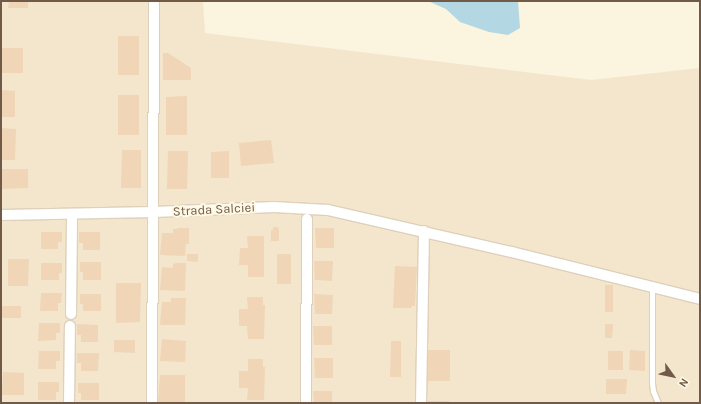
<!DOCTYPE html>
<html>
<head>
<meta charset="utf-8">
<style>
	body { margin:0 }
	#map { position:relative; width:701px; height:404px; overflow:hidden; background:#fbf4df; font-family:Karla,sans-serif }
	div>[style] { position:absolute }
	.residential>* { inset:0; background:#f3e6cd }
	.water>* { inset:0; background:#b4d7e4 }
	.building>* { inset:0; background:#f0d5b7 }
	.roads { filter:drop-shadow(1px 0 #dfd0bb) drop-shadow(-1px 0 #dfd0bb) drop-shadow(0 1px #dfd0bb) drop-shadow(0 -1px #dfd0bb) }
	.service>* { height:5px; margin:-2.5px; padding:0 2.5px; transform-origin:2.5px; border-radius:2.5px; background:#fff }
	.minor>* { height:10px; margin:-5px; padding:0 5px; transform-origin:5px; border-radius:5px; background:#fff }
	span { translate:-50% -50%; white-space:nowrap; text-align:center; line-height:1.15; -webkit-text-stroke:4px #fff8e4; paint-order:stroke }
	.street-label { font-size:13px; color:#715b48 }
	.frame { position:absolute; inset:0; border:2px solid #715b48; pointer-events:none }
	.north { position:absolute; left:653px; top:356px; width:40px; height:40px; -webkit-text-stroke:3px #fff8e4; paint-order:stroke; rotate:123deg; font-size:11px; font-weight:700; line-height:16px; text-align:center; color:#715b48 }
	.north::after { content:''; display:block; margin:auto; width:14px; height:18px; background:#715b48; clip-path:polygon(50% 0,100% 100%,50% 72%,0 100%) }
</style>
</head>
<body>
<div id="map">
	<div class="residential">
		<div style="clip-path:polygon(1px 1px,203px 1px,205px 33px,591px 80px,700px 68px,700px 403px,1px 403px)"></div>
	</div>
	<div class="water">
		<div style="clip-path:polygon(428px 1px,518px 1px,520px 28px,508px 35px,489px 32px,460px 22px,446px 9px)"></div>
	</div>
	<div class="building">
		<div style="clip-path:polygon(9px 1px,28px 1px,28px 8px,8px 8px)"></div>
		<div style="clip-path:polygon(118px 36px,139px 36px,139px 75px,118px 75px)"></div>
		<div style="clip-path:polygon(1px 48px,23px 48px,23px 73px,1px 73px)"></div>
		<div style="clip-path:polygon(163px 53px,168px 53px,191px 68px,191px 80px,163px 80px)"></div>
		<div style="clip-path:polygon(1px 90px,15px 91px,15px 117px,1px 117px)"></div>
		<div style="clip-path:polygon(118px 95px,139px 95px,139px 135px,118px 135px)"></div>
		<div style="clip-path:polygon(187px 96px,187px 135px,166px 135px,166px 97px)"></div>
		<div style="clip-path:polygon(1px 128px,16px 129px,15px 160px,1px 160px)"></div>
		<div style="clip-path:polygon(271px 140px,274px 163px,241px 166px,239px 143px)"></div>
		<div style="clip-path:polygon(122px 150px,141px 150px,141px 188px,121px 188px)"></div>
		<div style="clip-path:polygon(168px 151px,188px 151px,187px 189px,167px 189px)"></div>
		<div style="clip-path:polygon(229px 151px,229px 178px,211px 178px,211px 152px)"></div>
		<div style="clip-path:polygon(1px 169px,28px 169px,28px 188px,1px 189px)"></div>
		<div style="clip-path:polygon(273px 227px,278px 227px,279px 230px,279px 241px,271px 241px,271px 230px,273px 230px)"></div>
		<div style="clip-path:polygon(177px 228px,189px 228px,189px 244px,186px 244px,185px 256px,160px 255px,162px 233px,173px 233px,173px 229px,177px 229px)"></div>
		<div style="clip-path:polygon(315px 228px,334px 228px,334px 248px,316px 248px)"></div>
		<div style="clip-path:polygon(41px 232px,62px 232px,62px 242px,58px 242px,58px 249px,41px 249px)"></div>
		<div style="clip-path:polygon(79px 232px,100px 232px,100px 250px,83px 250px,83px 243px,79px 243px)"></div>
		<div style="clip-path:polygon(247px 236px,264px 236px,264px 277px,248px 277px,248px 265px,239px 265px,240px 248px,248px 248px)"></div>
		<div style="clip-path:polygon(187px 254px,198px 254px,198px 262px,187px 261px)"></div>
		<div style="clip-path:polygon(277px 254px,291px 254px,291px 284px,277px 284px)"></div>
		<div style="clip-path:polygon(8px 259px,29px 259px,28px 286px,8px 286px)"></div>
		<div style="clip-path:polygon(314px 261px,333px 261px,332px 281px,315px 280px)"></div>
		<div style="clip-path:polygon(80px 262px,101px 262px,101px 280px,83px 280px,83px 272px,80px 272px)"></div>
		<div style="clip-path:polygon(41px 263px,62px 263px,62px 273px,59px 273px,59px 280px,41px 280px)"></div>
		<div style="clip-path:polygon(177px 263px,186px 263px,185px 291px,160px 290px,162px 267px,173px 268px,173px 264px)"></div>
		<div style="clip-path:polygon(395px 266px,417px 267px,415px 306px,412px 306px,411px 308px,393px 308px)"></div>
		<div style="clip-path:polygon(116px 283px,141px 283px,140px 322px,116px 323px)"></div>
		<div style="clip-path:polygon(605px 285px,613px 285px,613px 312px,605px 312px)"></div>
		<div style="clip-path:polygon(41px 293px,62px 293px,61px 303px,58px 303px,58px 311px,40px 311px)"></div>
		<div style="clip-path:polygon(80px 294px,101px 294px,101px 311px,83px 311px,83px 304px,80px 304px)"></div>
		<div style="clip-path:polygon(314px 294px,333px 295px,332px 314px,315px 314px)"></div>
		<div style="clip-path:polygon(247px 297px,263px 297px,263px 305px,265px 305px,264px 339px,248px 339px,247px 326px,239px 326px,239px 309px,248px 309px)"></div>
		<div style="clip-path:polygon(171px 298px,186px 298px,185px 325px,160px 325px,162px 302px,171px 302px)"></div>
		<div style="clip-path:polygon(2px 306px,21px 306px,21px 318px,2px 318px)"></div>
		<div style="clip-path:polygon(39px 323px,60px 323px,60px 333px,56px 333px,56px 340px,38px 341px)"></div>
		<div style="clip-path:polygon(77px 324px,98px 325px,98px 342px,81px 342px,81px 335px,77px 335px)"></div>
		<div style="clip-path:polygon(605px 324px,613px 324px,612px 338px,605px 338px)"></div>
		<div style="clip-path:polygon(313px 326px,332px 326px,332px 345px,314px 345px)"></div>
		<div style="clip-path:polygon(162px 339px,186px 341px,185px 362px,160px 361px)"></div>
		<div style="clip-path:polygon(114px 340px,135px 340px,135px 353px,114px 352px)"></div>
		<div style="clip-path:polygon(391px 341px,401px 341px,401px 377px,390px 377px)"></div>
		<div style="clip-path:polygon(427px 350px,450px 350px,450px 381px,427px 381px)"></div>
		<div style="clip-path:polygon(630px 350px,645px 351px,645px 371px,629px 370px)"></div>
		<div style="clip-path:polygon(39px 351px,60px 351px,60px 361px,56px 361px,56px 369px,38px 369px)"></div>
		<div style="clip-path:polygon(608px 351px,623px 351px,623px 370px,608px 370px)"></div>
		<div style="clip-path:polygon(77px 353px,99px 353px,98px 371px,81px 371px,81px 363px,77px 363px)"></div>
		<div style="clip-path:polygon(314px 358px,333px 358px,333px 378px,315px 378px)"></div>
		<div style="clip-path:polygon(248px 359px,263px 359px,263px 367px,265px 367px,264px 400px,247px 400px,248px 388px,239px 388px,239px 371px,248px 371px)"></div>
		<div style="clip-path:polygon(3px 372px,24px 373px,24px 395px,2px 395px)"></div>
		<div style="clip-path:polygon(160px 375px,185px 375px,185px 403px,158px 403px)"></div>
		<div style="clip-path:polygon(606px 379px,627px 379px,626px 394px,606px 394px)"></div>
		<div style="clip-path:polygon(38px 382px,59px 382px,59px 392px,56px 392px,56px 400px,38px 400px)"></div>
		<div style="clip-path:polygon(78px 383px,99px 383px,99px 400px,81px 400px,81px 393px,78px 393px)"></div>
		<div style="clip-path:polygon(313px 391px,332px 391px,332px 403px,314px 403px)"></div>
		<div style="clip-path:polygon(427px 401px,449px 401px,449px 403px,427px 403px)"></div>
	</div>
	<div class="roads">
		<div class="service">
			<div style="left:652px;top:287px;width:96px;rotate:90deg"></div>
			<div style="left:652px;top:383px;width:8px;rotate:83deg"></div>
			<div style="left:653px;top:391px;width:13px;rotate:67deg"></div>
		</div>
		<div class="minor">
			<div style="left:1px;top:215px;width:153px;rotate:-1.1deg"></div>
			<div style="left:154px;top:212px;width:120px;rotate:-2.4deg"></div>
			<div style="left:274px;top:207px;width:54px;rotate:3.2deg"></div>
			<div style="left:328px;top:210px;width:189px;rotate:12.9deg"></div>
			<div style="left:512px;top:252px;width:194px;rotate:14deg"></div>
			<div style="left:71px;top:314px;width:100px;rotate:-89.4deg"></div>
			<div style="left:69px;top:403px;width:77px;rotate:-89.3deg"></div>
			<div style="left:152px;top:403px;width:402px;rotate:-89.7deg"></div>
			<div style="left:306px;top:403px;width:184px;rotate:-89.7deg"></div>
			<div style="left:421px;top:403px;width:172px;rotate:-89deg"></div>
		</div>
	</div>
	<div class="street-label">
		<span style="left:214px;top:210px;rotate:-3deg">Strada Salciei</span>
	</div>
	<div class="frame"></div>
	<div class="north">N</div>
</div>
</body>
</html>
